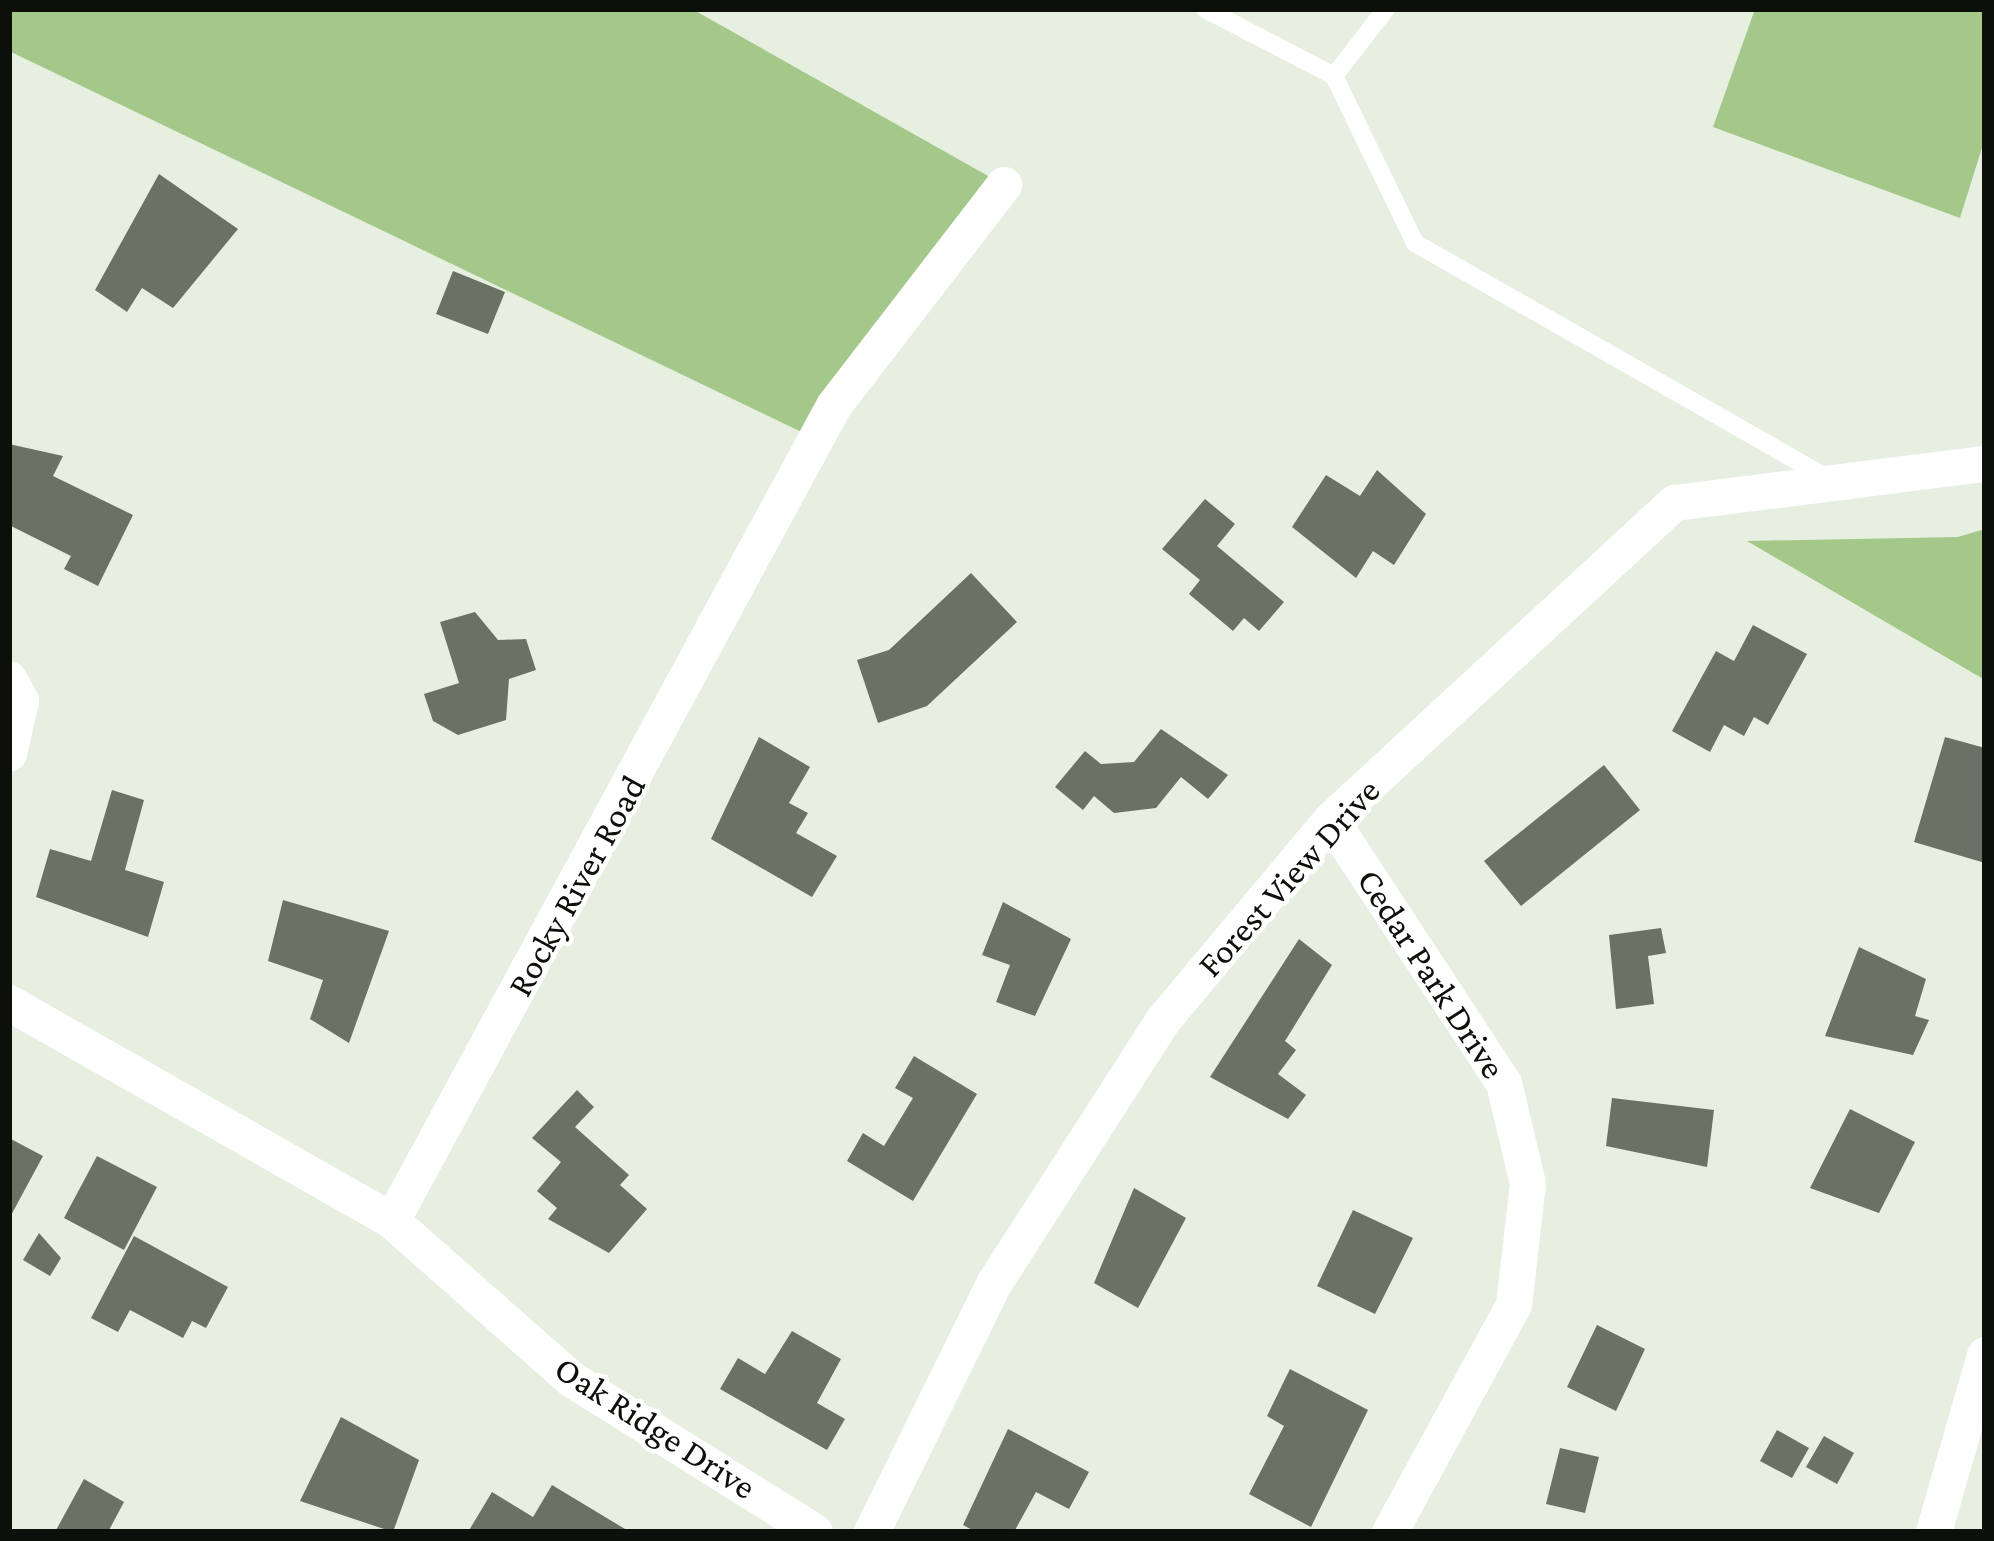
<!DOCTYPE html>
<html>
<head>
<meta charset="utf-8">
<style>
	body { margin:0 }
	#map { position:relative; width:1994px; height:1541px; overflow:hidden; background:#e6efe0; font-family:"Crimson Pro",serif }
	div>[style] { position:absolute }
	.green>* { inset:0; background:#a4c889 }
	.building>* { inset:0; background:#6a7265 }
	.service>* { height:18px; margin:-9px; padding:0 9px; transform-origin:9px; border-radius:9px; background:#fff }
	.minor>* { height:36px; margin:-18px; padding:0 18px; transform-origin:18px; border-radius:18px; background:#fff }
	span { translate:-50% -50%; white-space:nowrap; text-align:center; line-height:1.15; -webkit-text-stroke:9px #fff; paint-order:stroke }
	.street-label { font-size:36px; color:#0d0f0b }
	.frame { position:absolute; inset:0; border:12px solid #0d0f0b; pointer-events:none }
</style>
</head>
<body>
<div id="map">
	<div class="green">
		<div style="clip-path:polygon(9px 9px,692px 9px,1004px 185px,816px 439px,9px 51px)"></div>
		<div style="clip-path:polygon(1755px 9px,1985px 9px,1985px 138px,1960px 218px,1713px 127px)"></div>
		<div style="clip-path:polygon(1985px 529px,1985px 680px,1747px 541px,1958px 537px)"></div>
	</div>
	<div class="building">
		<div style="clip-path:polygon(159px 174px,238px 229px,173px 308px,142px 288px,127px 312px,95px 290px)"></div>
		<div style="clip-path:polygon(453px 271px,505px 292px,488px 334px,436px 314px)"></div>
		<div style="clip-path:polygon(9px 444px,63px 456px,53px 476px,133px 515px,98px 586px,64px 569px,71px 556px,9px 525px)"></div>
		<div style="clip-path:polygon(1377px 470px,1426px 514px,1394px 565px,1373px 551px,1356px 578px,1292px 527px,1326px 475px,1360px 496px)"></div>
		<div style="clip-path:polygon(1205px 499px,1235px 524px,1217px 546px,1284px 602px,1259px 631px,1244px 618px,1233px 631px,1189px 594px,1200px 580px,1162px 549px)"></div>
		<div style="clip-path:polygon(971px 573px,1017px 622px,927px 706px,878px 723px,857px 660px,889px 650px)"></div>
		<div style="clip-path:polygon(475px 612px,498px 640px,526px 639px,536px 670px,509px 679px,506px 720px,458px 735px,433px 721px,424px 694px,459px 683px,440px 622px)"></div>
		<div style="clip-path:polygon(1753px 625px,1807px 654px,1768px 725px,1754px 717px,1744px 736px,1724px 725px,1710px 752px,1672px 731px,1716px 651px,1734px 661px)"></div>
		<div style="clip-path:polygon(1161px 729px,1228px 775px,1208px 799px,1181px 777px,1156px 808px,1114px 813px,1094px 796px,1083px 810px,1055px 787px,1085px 751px,1101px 764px,1134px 762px)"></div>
		<div style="clip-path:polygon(759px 737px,810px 767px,789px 803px,808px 813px,796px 833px,837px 856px,812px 897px,711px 839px)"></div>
		<div style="clip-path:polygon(1945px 737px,1985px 748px,1985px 863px,1914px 842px)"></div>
		<div style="clip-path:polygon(1604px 765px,1640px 810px,1521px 906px,1484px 861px)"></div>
		<div style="clip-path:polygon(112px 790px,144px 800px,125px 870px,164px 882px,148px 937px,36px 897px,50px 849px,91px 861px)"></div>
		<div style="clip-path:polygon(283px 900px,389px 931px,349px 1043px,310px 1019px,323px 980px,268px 961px)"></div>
		<div style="clip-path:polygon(1003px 902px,1071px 939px,1035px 1016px,996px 1002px,1010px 965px,982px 955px)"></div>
		<div style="clip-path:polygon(1661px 928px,1666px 953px,1648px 956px,1654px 1004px,1616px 1009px,1609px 935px)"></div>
		<div style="clip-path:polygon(1299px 939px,1332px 965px,1285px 1041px,1296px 1050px,1278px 1074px,1306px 1095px,1288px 1119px,1210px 1077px)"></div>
		<div style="clip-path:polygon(1859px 947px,1926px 979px,1915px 1016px,1929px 1020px,1913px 1055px,1825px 1036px)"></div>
		<div style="clip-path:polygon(914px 1056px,977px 1094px,913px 1201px,847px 1161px,863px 1133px,884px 1146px,913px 1098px,895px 1088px)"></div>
		<div style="clip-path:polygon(577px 1090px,594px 1107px,575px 1127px,629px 1175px,620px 1185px,647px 1209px,609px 1253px,548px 1219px,557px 1208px,537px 1191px,561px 1162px,532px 1138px)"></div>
		<div style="clip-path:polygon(1612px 1098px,1714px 1110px,1707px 1167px,1606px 1146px)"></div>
		<div style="clip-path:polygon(1850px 1109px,1915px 1142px,1879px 1213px,1810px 1188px)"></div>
		<div style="clip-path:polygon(9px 1138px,43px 1156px,9px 1219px)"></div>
		<div style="clip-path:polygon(97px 1156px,157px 1187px,124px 1250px,64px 1218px)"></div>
		<div style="clip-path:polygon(1134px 1188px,1186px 1218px,1138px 1308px,1094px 1283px)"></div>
		<div style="clip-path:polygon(1353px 1210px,1413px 1238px,1375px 1314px,1317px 1286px)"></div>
		<div style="clip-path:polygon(39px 1233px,61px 1258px,50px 1276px,23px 1260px)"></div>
		<div style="clip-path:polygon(134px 1236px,228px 1287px,206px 1328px,192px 1321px,183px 1338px,130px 1310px,118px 1332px,91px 1318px)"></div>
		<div style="clip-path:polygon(1597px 1325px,1645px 1349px,1616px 1411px,1567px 1387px)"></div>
		<div style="clip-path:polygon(792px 1331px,841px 1359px,817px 1403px,845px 1419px,827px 1450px,720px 1389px,738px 1358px,765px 1374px)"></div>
		<div style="clip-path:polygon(1290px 1369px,1368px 1410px,1311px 1527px,1249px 1494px,1284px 1426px,1267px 1416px)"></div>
		<div style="clip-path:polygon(341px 1417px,419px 1460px,393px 1532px,300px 1501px)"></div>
		<div style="clip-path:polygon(1008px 1429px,1089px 1472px,1069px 1509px,1036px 1492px,1014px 1532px,976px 1532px,963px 1525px)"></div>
		<div style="clip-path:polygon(1777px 1430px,1809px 1448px,1792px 1478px,1760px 1461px)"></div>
		<div style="clip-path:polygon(1824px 1436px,1854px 1453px,1837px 1484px,1806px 1467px)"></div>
		<div style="clip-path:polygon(1560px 1448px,1599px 1457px,1585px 1513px,1546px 1504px)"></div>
		<div style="clip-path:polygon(84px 1479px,124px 1502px,108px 1532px,55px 1532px)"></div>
		<div style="clip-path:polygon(552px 1485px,630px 1532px,468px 1532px,492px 1492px,533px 1517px)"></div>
	</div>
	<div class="service">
		<div style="left:1205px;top:9px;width:145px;rotate:27.4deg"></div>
		<div style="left:1334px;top:76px;width:85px;rotate:-52.2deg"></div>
		<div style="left:1334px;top:76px;width:186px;rotate:64.1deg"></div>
		<div style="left:1415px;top:243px;width:476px;rotate:29.7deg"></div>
	</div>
	<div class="minor">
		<div style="left:9px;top:679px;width:25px;rotate:61deg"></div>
		<div style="left:21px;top:701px;width:54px;rotate:102.8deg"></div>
		<div style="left:1331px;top:820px;width:315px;rotate:56.7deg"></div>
		<div style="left:1504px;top:1083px;width:104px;rotate:76.6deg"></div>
		<div style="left:1528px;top:1184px;width:122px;rotate:96.6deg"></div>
		<div style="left:1514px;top:1305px;width:259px;rotate:118.6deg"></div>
		<div style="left:9px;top:1003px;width:441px;rotate:29.6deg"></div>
		<div style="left:392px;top:1221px;width:239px;rotate:41.4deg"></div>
		<div style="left:571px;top:1379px;width:288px;rotate:32.1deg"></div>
		<div style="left:392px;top:1221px;width:927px;rotate:-61.53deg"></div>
		<div style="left:834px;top:406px;width:279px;rotate:-52.4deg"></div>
		<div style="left:872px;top:1532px;width:276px;rotate:-63.8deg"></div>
		<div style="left:994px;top:1284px;width:311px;rotate:-57.3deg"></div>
		<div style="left:1162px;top:1022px;width:263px;rotate:-50.1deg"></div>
		<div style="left:1331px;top:820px;width:468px;rotate:-42.7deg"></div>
		<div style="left:1675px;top:503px;width:312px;rotate:-7.2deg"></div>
		<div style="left:1934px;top:1532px;width:184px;rotate:-73.9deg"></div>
	</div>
	<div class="street-label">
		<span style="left:1289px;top:878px;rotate:-48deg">Forest View Drive</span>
		<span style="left:577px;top:886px;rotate:-61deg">Rocky River Road</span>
		<span style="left:1431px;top:974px;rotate:57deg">Cedar Park Drive</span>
		<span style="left:655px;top:1428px;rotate:33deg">Oak Ridge Drive</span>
	</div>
	<div class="frame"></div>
</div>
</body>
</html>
